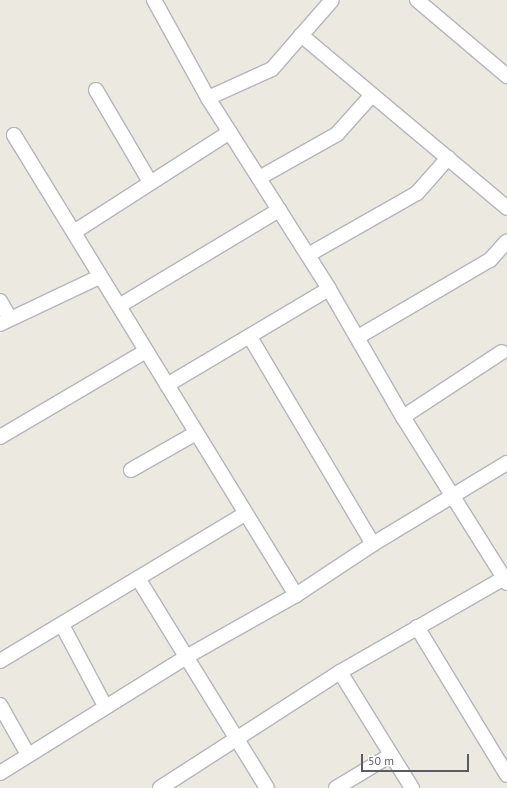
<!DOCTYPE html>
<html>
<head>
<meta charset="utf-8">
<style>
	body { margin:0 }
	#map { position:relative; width:507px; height:788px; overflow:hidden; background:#ece9e0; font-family:"PT Sans",sans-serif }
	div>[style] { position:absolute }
	.roads { filter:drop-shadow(1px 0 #b3b6bb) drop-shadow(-1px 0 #b3b6bb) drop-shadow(0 1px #b3b6bb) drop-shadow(0 -1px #b3b6bb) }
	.minor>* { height:14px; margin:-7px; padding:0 7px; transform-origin:7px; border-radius:7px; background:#fff }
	span { translate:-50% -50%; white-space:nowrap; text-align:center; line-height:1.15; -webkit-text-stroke:4px #fff; paint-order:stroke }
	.scale { position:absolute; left:361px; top:754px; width:108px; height:18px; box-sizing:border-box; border:2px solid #595c61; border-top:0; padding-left:5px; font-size:12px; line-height:14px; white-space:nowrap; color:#595c61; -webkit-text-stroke:3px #fff; paint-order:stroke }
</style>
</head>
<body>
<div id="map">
	<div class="roads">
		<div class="minor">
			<div style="left:154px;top:0;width:112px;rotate:61.1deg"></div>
			<div style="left:208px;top:98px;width:226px;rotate:57.6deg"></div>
			<div style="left:329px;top:289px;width:148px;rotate:60deg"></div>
			<div style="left:403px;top:417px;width:196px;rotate:57.9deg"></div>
			<div style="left:417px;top:0;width:118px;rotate:40.2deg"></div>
			<div style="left:301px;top:35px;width:269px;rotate:40deg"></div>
			<div style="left:96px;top:90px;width:107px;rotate:59.6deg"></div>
			<div style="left:208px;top:98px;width:70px;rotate:-24.4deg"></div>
			<div style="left:272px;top:69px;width:91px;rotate:-49deg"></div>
			<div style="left:14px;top:135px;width:540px;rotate:58.49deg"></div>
			<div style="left:259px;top:178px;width:90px;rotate:-29.4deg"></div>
			<div style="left:337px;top:134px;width:52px;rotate:-48.1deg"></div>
			<div style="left:74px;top:232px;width:185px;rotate:-32.7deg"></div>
			<div style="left:308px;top:255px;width:125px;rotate:-29.6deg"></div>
			<div style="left:417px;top:193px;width:47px;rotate:-48.5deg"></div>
			<div style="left:0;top:301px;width:20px;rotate:60deg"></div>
			<div style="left:119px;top:306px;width:187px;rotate:-31deg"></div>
			<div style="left:0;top:324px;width:110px;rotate:-25.4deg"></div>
			<div style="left:250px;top:337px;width:241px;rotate:59.3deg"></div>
			<div style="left:358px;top:337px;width:153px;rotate:-30.3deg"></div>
			<div style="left:490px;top:260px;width:25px;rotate:-48deg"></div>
			<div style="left:167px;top:385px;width:188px;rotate:-30.7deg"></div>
			<div style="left:403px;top:417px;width:118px;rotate:-33.3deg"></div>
			<div style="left:0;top:437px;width:169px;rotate:-30.5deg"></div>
			<div style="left:131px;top:470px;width:75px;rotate:-29.6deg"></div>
			<div style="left:139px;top:580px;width:244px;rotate:58.4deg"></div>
			<div style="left:62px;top:625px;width:92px;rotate:62deg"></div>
			<div style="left:417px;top:627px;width:173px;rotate:58.7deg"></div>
			<div style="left:0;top:661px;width:286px;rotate:-31deg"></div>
			<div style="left:340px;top:672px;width:137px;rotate:58.2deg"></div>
			<div style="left:0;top:705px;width:55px;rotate:60.6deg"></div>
			<div style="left:0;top:773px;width:219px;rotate:-31.9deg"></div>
			<div style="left:186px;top:657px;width:126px;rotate:-29.4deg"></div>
			<div style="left:296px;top:595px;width:92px;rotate:-33.5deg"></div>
			<div style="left:373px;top:544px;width:157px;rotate:-31.2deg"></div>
			<div style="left:160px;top:788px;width:214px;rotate:-32.8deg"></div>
			<div style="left:340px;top:672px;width:189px;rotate:-29.8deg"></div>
			<div style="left:336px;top:788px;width:64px;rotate:-31deg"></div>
		</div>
	</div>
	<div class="scale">50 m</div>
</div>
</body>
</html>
